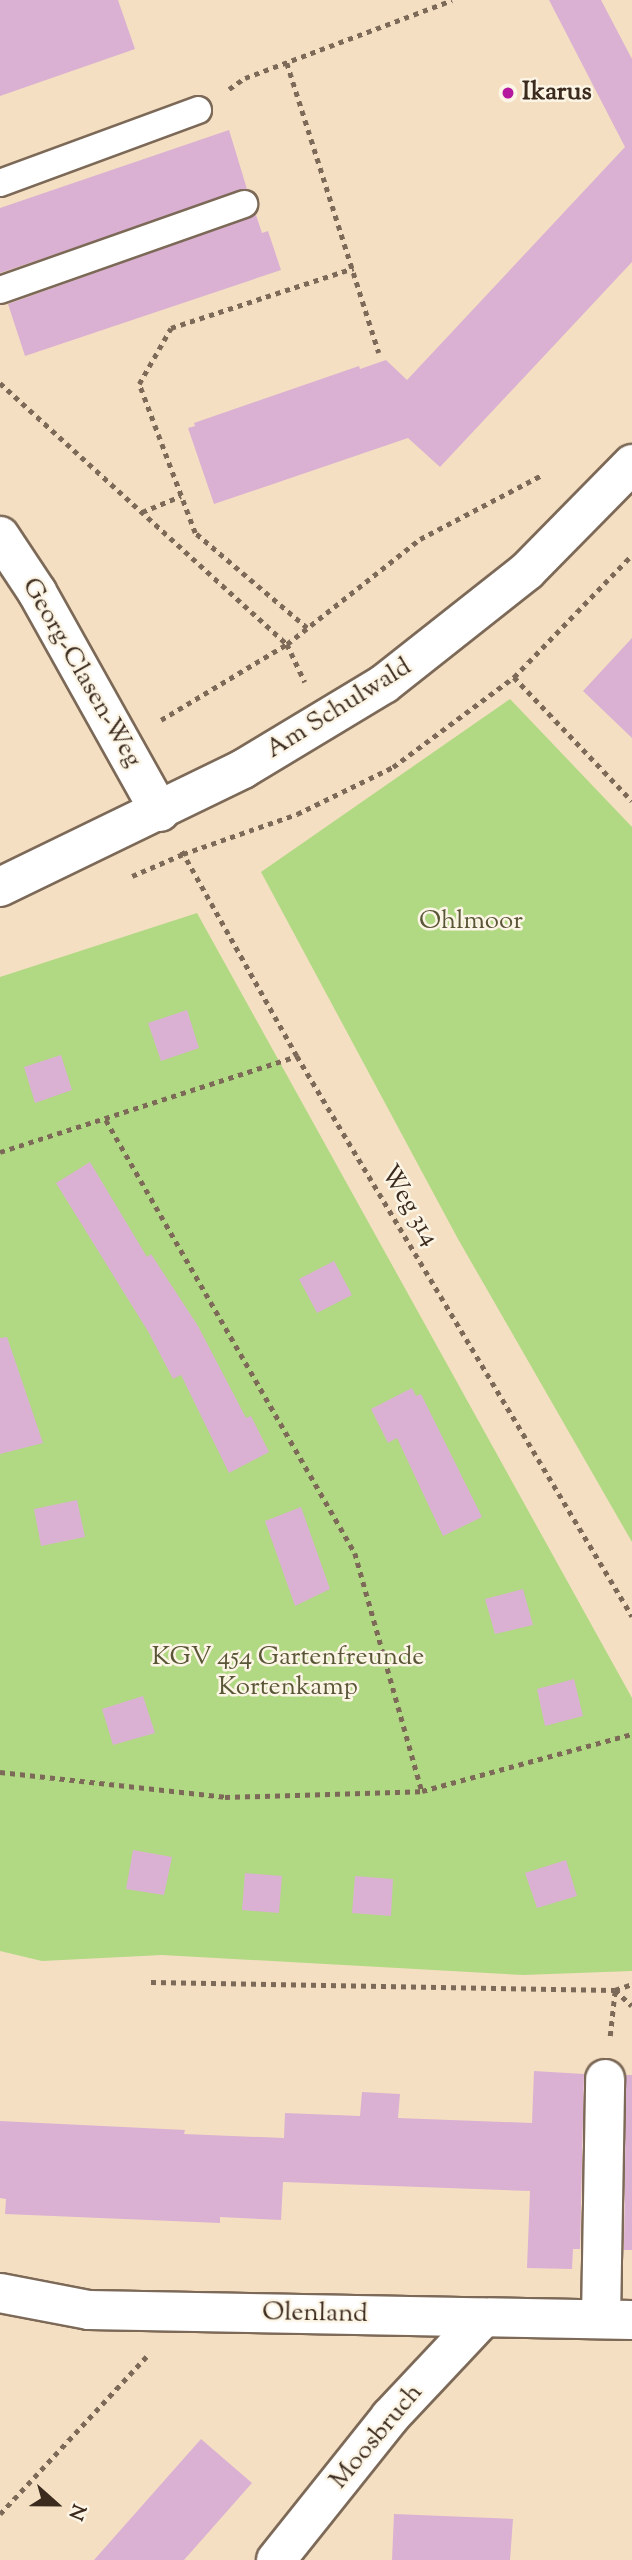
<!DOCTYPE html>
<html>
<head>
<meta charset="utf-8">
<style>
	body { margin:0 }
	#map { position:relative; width:632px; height:2560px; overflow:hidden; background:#f4dfc2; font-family:"Sorts Mill Goudy",serif }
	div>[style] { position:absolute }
	.green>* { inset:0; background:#b1d983 }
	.building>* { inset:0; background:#dab1d2 }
	.path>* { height:4.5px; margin-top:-2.25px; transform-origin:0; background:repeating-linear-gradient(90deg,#7c6957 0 5px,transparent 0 10px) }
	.roads { filter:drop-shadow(2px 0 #7c6957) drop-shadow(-2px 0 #7c6957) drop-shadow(0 2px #7c6957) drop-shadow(0 -2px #7c6957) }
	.service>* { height:26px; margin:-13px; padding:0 13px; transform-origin:13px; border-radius:13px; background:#fff }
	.minor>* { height:38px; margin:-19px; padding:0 19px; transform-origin:19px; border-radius:19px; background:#fff }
	.tertiary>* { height:38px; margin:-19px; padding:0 19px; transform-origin:19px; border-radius:19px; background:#fff }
	.dots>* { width:19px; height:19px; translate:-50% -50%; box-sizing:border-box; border:4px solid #fcf5e5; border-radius:50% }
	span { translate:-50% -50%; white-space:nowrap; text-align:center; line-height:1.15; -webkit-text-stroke:5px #fcf5e5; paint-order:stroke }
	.poi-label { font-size:26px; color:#3b2a1e; font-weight:700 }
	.left { translate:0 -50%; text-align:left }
	.street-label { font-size:26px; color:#3b2a1e }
	.park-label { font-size:26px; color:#585637 }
	.north { position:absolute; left:21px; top:2469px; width:70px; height:70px; -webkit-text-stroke:5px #fcf5e5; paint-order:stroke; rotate:111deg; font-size:19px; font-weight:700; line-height:28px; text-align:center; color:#3b2a1e }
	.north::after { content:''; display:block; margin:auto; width:24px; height:32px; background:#3b2a1e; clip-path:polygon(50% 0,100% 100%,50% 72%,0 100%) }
</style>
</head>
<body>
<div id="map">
	<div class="green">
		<div style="clip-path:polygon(510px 699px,632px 827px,632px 1542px,458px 1239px,261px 872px)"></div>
		<div style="clip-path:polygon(197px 913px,632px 1698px,632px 1971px,523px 1975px,162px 1955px,42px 1961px,0 1951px,0 977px)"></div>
	</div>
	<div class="building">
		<div style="clip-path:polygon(0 0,118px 0,135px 49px,0 96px)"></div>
		<div style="clip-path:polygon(549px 0,601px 0,632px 59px,632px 262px,440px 467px,408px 438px,214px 504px,188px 428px,195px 426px,194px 423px,359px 366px,360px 369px,386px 360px,407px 380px,625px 147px)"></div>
		<div style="clip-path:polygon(229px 130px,247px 189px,0 273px,0 208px)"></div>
		<div style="clip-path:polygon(256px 215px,262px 233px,268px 231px,281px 270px,25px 356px,8px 304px)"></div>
		<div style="clip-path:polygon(632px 638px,632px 738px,583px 691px)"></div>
		<div style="clip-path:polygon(187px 1010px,199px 1048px,161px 1061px,148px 1023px)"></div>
		<div style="clip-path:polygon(61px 1055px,72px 1090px,35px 1103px,24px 1067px)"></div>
		<div style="clip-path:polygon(90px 1162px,147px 1257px,151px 1254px,198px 1326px,246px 1418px,251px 1416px,269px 1452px,229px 1473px,181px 1375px,173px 1379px,149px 1333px,56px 1183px)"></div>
		<div style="clip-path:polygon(334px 1261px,352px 1295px,317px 1313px,299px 1279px)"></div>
		<div style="clip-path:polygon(7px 1337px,43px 1443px,0 1454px,0 1338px)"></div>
		<div style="clip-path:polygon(412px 1388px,416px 1396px,421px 1394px,482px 1517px,443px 1536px,397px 1438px,388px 1443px,371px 1409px)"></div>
		<div style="clip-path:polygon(77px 1500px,85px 1537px,41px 1546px,34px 1509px)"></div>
		<div style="clip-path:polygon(301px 1507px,330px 1589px,295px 1606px,265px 1521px)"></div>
		<div style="clip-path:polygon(523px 1589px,533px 1625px,495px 1634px,485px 1599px)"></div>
		<div style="clip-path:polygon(574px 1679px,583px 1716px,545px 1726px,537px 1689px)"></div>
		<div style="clip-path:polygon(143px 1696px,155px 1733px,113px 1745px,102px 1709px)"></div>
		<div style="clip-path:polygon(133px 1850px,172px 1857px,164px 1895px,126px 1889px)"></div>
		<div style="clip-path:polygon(566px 1860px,577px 1896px,537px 1908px,525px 1873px)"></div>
		<div style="clip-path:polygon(245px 1873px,282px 1876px,279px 1913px,242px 1910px)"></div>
		<div style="clip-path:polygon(355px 1876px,393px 1879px,391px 1916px,352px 1913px)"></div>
		<div style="clip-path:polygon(534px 2071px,584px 2074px,580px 2249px,573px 2249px,572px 2269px,527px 2268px,530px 2191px,283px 2182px,281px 2220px,220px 2217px,220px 2223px,5px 2214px,6px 2199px,0 2198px,0 2121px,185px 2130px,184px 2134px,284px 2138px,285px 2113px,360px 2116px,362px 2092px,400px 2094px,398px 2118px,532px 2123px)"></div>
		<div style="clip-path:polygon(626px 2075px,632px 2075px,632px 2250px,624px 2250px)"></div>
		<div style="clip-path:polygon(201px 2439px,252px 2483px,184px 2560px,94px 2560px)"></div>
		<div style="clip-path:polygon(394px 2514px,513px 2519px,510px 2560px,392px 2560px)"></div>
	</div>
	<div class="path">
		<div style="left:287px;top:63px;width:304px;rotate:72.4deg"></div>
		<div style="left:229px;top:89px;width:19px;rotate:-35deg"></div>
		<div style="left:245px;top:78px;width:221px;rotate:-20.6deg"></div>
		<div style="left:0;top:383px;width:388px;rotate:42.3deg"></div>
		<div style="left:287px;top:644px;width:42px;rotate:64.7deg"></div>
		<div style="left:142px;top:512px;width:42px;rotate:-22.3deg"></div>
		<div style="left:307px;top:628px;width:147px;rotate:-139.7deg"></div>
		<div style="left:195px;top:533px;width:159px;rotate:-110.6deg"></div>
		<div style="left:139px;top:384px;width:64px;rotate:-60.3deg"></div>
		<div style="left:171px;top:328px;width:192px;rotate:-18.2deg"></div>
		<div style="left:514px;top:677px;width:171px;rotate:46.4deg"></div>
		<div style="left:161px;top:720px;width:147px;rotate:-31.1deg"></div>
		<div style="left:287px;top:644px;width:169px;rotate:-38.3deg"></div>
		<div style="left:420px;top:539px;width:136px;rotate:-27.7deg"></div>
		<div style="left:182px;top:851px;width:235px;rotate:60.7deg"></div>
		<div style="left:297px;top:1056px;width:653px;rotate:59.11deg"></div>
		<div style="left:132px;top:876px;width:56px;rotate:-23.3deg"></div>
		<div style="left:183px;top:854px;width:121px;rotate:-19.3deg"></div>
		<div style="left:297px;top:814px;width:107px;rotate:-26.1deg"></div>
		<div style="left:393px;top:767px;width:151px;rotate:-36.6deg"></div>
		<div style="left:514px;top:677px;width:170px;rotate:-46deg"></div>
		<div style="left:106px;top:1120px;width:499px;rotate:60.1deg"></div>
		<div style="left:355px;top:1553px;width:247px;rotate:74.3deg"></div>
		<div style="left:0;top:1152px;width:312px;rotate:-17.9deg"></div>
		<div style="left:0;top:1772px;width:226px;rotate:6.3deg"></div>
		<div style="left:225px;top:1797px;width:197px;rotate:-1.7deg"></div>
		<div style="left:422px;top:1791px;width:218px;rotate:-15.2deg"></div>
		<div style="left:151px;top:1982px;width:464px;rotate:1deg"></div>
		<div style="left:615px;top:1990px;width:23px;rotate:43deg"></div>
		<div style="left:610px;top:2036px;width:46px;rotate:-83.8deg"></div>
		<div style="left:615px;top:1990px;width:18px;rotate:-19deg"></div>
		<div style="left:0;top:2514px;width:216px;rotate:-47.1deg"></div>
	</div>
	<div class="roads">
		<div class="service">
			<div style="left:0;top:183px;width:211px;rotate:-20.2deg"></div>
			<div style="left:0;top:290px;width:259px;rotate:-19.4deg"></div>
		</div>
		<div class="minor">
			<div style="left:0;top:536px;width:67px;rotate:56.5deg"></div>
			<div style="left:37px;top:592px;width:252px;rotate:60.8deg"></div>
			<div style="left:0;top:2293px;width:91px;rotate:10.8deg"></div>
			<div style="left:89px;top:2310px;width:543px;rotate:1.06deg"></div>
			<div style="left:601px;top:2319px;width:240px;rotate:-89deg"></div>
			<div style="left:276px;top:2560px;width:183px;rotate:-51.4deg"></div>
			<div style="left:390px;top:2417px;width:136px;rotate:-46.8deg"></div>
		</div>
		<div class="tertiary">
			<div style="left:0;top:887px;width:270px;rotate:-25.9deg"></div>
			<div style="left:243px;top:769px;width:165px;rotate:-31.1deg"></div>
			<div style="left:384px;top:684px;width:182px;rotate:-38.3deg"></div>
			<div style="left:527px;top:571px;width:150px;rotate:-45.5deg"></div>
		</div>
	</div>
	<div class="dots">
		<div style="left:508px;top:93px;background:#b5179e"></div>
	</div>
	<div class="poi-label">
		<span class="left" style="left:522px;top:93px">Ikarus</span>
	</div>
	<div class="street-label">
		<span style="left:81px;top:673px;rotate:60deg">Georg-Clasen-Weg</span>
		<span style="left:339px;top:709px;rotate:-32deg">Am Schulwald</span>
		<span style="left:409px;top:1206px;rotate:59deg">Weg 314</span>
		<span style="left:315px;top:2314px;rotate:1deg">Olenland</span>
		<span style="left:377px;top:2437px;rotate:-50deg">Moosbruch</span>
	</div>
	<div class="park-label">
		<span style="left:471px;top:922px">Ohlmoor</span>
		<span style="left:288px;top:1673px">KGV 454 Gartenfreunde<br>Kortenkamp</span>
	</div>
	<div class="north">N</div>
</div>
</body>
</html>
